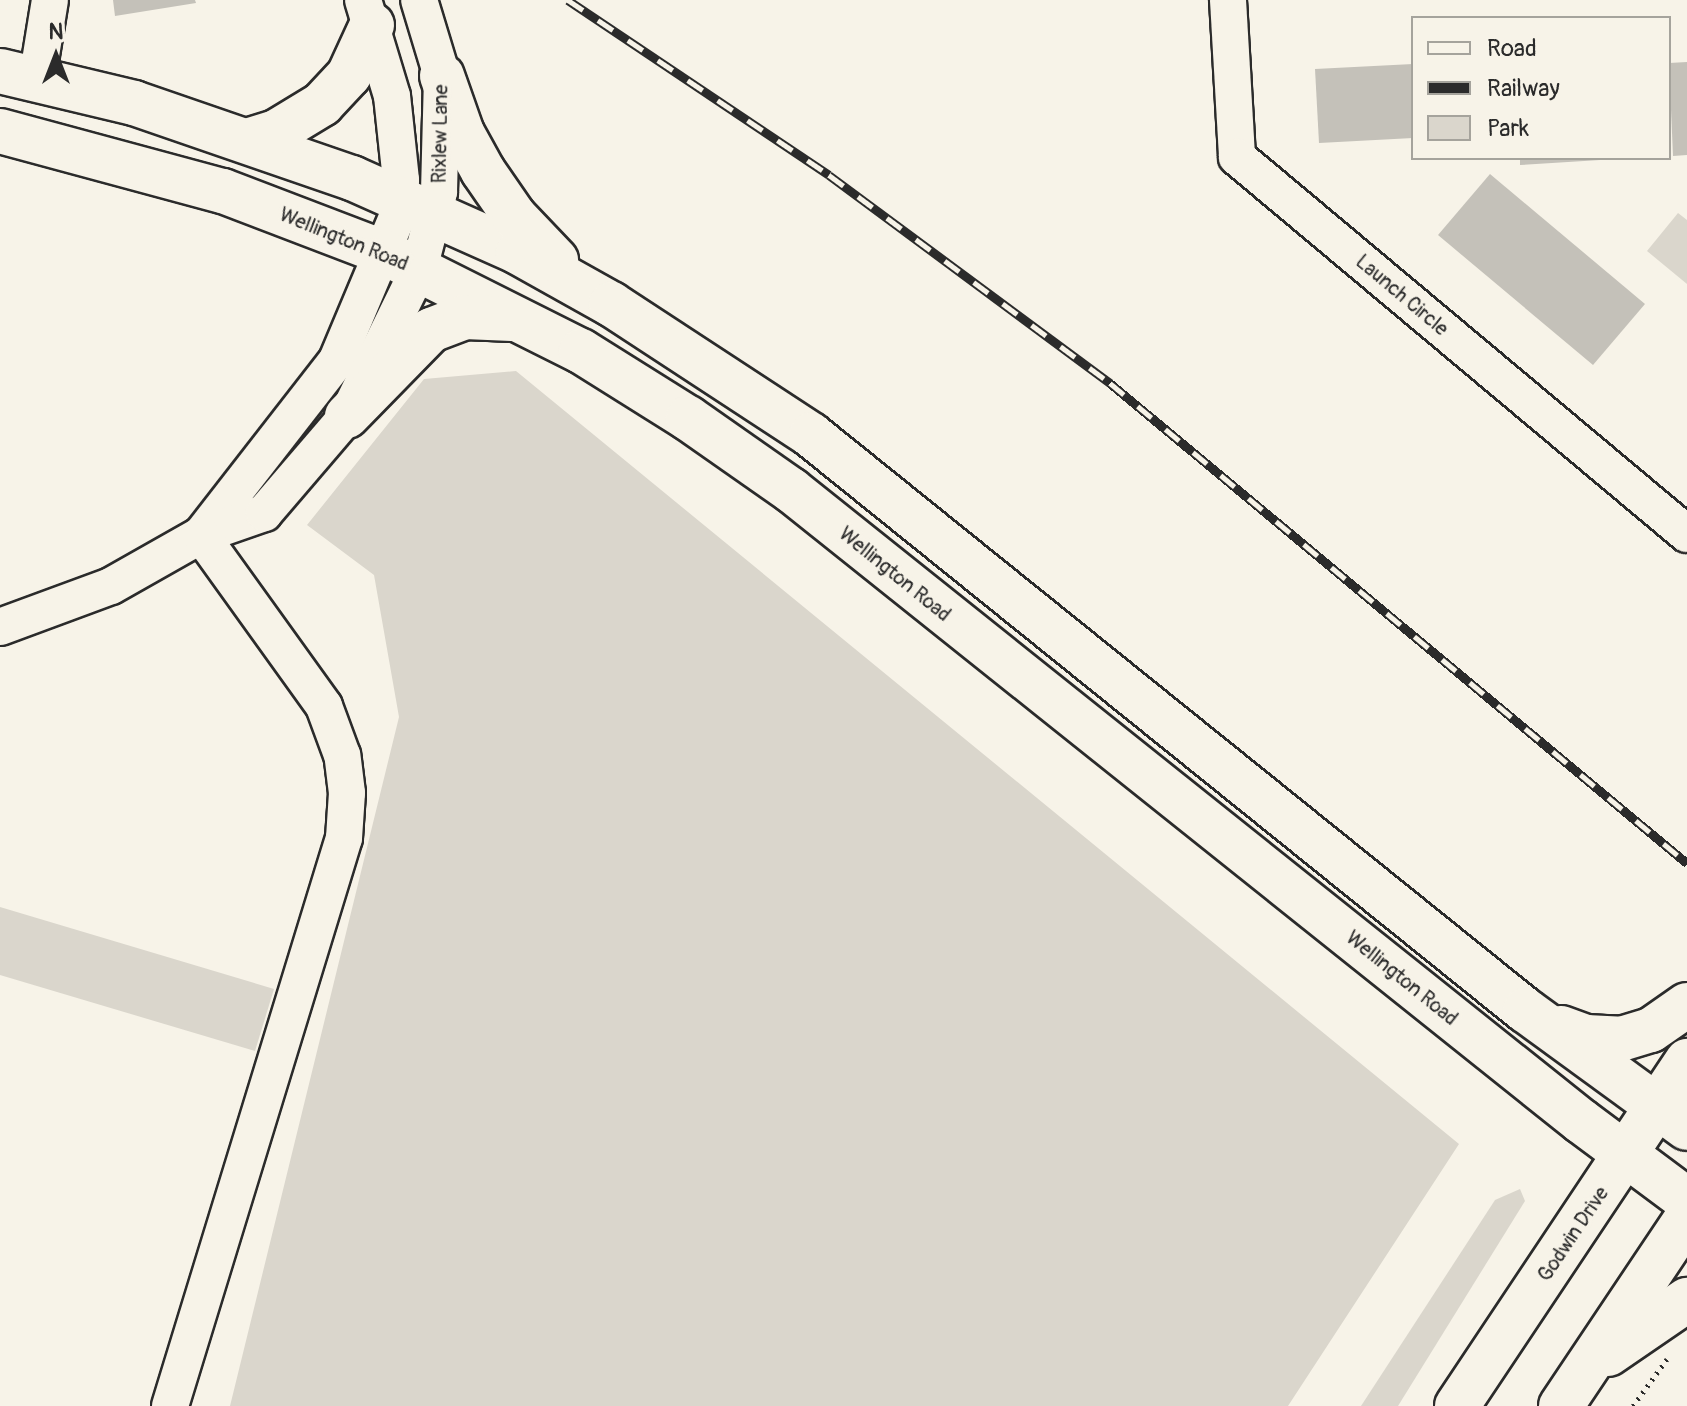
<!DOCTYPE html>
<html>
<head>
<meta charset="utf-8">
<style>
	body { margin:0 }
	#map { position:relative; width:1687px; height:1406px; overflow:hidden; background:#f7f3e8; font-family:Pangolin,sans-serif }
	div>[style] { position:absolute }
	.green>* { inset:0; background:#dad6cc }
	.building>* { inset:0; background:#c4c1b9 }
	.path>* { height:5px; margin-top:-2.5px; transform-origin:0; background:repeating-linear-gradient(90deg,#2b2b2b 0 2px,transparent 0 8px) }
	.roads { filter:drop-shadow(2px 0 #2b2b2b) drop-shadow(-2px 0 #2b2b2b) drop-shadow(0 2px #2b2b2b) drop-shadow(0 -2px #2b2b2b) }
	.minor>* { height:36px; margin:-18px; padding:0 18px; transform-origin:18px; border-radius:18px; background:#f7f3e8 }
	.major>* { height:44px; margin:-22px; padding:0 22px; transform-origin:22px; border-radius:22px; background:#f7f3e8 }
	.rail>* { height:9px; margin-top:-4.5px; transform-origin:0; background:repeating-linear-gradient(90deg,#f7f3e8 0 18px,#2b2b2b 0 36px); box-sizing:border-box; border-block:2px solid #2b2b2b }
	span { translate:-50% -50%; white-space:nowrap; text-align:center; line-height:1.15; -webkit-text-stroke:7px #f7f3e8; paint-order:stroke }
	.street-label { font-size:20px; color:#2b2b2b }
	.legend { position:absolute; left:1411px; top:16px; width:260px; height:144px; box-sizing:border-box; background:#f7f3e8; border:2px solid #a5a39c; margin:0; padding:10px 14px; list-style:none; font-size:24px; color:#2b2b2b }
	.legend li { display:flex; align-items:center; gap:16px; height:40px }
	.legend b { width:40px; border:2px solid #a5a39c }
	.north { position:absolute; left:16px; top:16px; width:80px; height:80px; -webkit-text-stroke:6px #f7f3e8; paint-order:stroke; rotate:0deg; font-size:22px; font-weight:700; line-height:32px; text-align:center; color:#2b2b2b }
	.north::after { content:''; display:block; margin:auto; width:28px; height:36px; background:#2b2b2b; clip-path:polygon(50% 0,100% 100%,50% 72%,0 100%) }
</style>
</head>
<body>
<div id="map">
	<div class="green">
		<div style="clip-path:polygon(1678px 213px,1687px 220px,1687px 284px,1647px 251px)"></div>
		<div style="clip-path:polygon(516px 371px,1459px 1144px,1288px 1406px,230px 1406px,399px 717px,374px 575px,307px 525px,424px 379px)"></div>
		<div style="clip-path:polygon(0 907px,274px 989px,255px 1051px,0 975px)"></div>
		<div style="clip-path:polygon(1520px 1189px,1525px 1201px,1398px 1406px,1361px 1406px,1495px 1200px)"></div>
	</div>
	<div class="building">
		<div style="clip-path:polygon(113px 0,195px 0,196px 3px,115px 16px)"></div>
		<div style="clip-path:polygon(1687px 62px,1687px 155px,1673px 156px,1669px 63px)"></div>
		<div style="clip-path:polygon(1413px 64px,1413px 138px,1319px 143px,1315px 69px)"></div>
		<div style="clip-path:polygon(1520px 158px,1600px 158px,1600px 160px,1520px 165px)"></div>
		<div style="clip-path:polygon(1490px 174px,1645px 304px,1593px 365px,1438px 235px)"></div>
	</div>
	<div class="path">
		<div style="left:1633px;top:1406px;width:58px;rotate:-54.1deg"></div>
	</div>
	<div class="roads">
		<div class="minor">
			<div style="left:1228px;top:0;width:157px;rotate:86.7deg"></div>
			<div style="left:1237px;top:157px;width:587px;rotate:39.96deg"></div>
			<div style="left:37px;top:80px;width:81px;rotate:-80.8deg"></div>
			<div style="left:201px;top:535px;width:222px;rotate:-52.1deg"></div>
			<div style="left:337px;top:360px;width:157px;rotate:-67.2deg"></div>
			<div style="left:398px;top:215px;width:35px;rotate:-85deg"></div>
			<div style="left:401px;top:180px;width:84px;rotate:-96.1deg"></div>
			<div style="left:392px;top:96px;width:100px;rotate:-106.8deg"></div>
			<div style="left:0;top:627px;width:118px;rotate:-20.3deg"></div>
			<div style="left:111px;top:586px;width:103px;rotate:-29.5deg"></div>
			<div style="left:201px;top:535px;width:67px;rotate:-19.2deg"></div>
			<div style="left:264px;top:513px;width:128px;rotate:-49.4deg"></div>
			<div style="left:347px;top:416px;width:164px;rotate:-63.9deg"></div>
			<div style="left:419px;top:269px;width:80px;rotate:-75.4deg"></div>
			<div style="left:439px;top:192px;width:116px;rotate:-88.5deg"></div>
			<div style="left:442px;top:76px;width:79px;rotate:-106.8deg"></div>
			<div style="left:170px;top:1406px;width:594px;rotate:-72.97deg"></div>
			<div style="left:344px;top:838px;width:45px;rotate:-86.2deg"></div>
			<div style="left:347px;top:793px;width:38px;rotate:-97deg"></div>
			<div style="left:342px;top:755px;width:52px;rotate:-110.2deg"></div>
			<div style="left:324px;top:706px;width:211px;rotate:-125.7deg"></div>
		</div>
		<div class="major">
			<div style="left:0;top:71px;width:138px;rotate:13.4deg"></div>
			<div style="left:134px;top:103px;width:231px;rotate:19deg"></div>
			<div style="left:352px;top:178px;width:182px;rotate:24deg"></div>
			<div style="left:518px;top:252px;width:107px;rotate:29.2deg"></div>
			<div style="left:611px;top:304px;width:239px;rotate:33.2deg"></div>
			<div style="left:811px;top:435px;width:917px;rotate:38.85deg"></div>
			<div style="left:1525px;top:1010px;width:200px;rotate:36.1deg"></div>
			<div style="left:442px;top:76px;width:60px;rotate:70.7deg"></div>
			<div style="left:462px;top:133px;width:43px;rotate:61.1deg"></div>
			<div style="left:483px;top:171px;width:55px;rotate:55.4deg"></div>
			<div style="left:514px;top:216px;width:61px;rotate:46.3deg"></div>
			<div style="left:0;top:131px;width:231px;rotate:15.1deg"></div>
			<div style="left:223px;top:191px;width:173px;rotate:20.9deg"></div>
			<div style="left:385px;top:253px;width:219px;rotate:26.6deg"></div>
			<div style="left:581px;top:351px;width:126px;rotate:32.1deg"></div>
			<div style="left:688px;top:418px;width:126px;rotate:35deg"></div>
			<div style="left:791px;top:490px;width:1011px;rotate:38.62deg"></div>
			<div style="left:1581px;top:1121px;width:132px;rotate:36.7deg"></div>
			<div style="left:250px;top:140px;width:27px;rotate:-17deg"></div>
			<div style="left:276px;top:132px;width:54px;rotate:-31.3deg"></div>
			<div style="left:322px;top:104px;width:40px;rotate:-47deg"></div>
			<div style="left:349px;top:75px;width:55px;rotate:-65.3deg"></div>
			<div style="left:347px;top:416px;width:120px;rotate:-45.7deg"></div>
			<div style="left:431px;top:330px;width:36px;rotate:-21deg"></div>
			<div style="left:465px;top:317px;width:47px;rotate:2.4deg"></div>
			<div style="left:1561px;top:1028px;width:27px;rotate:20deg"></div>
			<div style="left:1586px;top:1037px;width:35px;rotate:3deg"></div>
			<div style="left:1621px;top:1039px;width:31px;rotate:-17deg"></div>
			<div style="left:1651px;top:1030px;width:44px;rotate:-34.8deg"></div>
			<div style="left:1608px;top:1354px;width:96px;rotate:-34.4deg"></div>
			<div style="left:1457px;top:1406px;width:415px;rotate:-56.3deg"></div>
			<div style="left:1561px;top:1406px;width:226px;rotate:-56.2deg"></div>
		</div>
	</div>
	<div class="rail">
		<div style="left:568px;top:0;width:314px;rotate:33.8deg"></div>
		<div style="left:829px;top:175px;width:350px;rotate:36.5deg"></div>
		<div style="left:1110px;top:383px;width:751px;rotate:39.76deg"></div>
	</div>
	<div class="street-label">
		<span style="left:440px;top:134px;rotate:-89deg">Rixlew Lane</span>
		<span style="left:344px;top:239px;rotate:22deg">Wellington Road</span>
		<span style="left:1402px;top:295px;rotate:40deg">Launch Circle</span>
		<span style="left:895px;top:574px;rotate:39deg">Wellington Road</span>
		<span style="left:1402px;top:978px;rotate:39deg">Wellington Road</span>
		<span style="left:1573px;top:1234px;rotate:-56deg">Godwin Drive</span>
	</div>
	<ul class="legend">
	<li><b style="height:10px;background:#f7f3e8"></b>Road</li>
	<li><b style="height:10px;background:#2b2b2b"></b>Railway</li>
	<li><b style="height:22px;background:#dad6cc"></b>Park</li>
	</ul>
	<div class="north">N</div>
</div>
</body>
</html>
